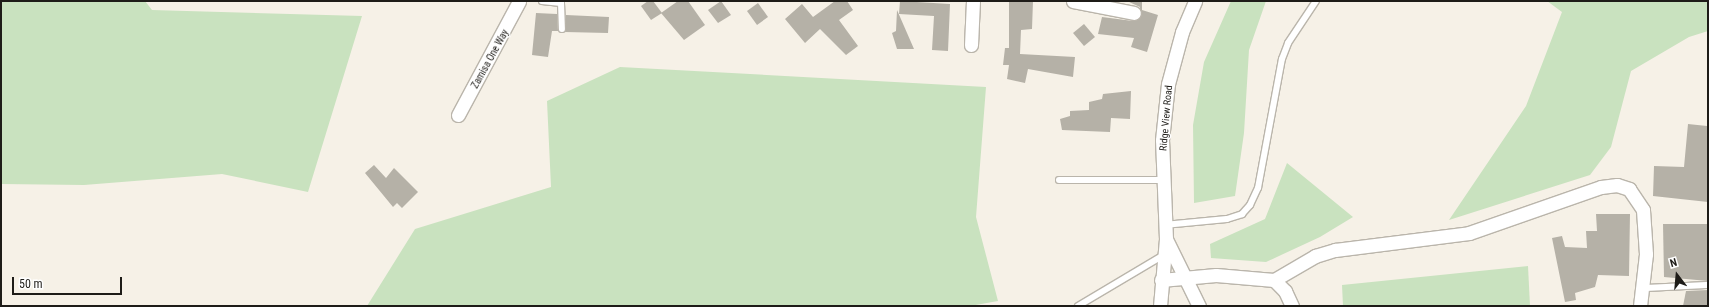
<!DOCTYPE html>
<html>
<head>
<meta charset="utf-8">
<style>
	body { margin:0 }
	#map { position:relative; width:1709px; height:307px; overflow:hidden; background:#f6f1e7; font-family:"Roboto Condensed",sans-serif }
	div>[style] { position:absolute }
	.green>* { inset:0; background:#c9e2bf }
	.building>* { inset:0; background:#b5b1a7 }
	.roads { filter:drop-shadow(1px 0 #bab5ab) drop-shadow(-1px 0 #bab5ab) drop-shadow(0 1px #bab5ab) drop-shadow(0 -1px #bab5ab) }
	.service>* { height:6px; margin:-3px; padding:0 3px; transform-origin:3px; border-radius:3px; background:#fff }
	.minor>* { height:13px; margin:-6.5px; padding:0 6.5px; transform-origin:6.5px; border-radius:6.5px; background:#fff }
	span { translate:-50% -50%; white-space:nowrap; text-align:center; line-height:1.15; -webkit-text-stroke:3px #fff; paint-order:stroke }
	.street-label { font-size:10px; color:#1e1c18 }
	.frame { position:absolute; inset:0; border:2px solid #1e1c18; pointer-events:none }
	.north { position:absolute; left:1657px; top:255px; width:40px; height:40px; -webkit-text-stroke:3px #fff; paint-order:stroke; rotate:344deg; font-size:11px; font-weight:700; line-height:16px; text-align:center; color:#1e1c18 }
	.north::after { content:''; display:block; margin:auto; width:14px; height:18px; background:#1e1c18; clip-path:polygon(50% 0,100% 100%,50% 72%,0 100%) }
	.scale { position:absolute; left:12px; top:277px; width:110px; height:18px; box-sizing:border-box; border:2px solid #1e1c18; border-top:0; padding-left:5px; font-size:12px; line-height:14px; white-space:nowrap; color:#1e1c18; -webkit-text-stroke:3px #fff; paint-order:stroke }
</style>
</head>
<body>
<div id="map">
	<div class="green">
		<div style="clip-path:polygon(1px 1px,145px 1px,152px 10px,362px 16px,308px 192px,222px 174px,84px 185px,1px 184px)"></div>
		<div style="clip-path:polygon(1231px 1px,1266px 1px,1249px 50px,1244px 133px,1235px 196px,1194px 203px,1193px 125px,1204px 62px)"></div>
		<div style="clip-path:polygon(1547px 1px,1708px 1px,1708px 31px,1689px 37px,1631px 71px,1611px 147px,1590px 175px,1449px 220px,1526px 106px,1562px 12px)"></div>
		<div style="clip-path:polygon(620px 67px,986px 87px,976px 217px,998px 301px,970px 306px,367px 306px,415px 229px,551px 187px,547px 101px)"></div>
		<div style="clip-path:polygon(1287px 163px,1353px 217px,1320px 237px,1266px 262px,1211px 258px,1210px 244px,1265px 219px)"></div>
		<div style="clip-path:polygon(1528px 266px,1530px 306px,1343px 306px,1342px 285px)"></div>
	</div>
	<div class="building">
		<div style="clip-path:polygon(648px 1px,653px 1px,662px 13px,651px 20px,641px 6px)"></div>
		<div style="clip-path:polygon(678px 1px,688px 1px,705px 25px,684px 40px,661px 13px)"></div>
		<div style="clip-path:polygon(721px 1px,731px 15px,718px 23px,708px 10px)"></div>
		<div style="clip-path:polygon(835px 1px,847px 1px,853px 10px,839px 20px,858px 46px,846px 55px,820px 29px,805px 43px,785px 19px,802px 4px,813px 17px)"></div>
		<div style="clip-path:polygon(900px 1px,950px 4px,948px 51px,932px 50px,934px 16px,899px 14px)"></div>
		<div style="clip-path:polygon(1009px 1px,1033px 1px,1032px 29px,1021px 30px,1020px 54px,1075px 57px,1073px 77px,1028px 69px,1025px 83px,1007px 79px,1009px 65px,1003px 65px,1005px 48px,1009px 48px)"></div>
		<div style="clip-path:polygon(1127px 1px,1142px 1px,1142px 10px,1158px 15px,1147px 52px,1131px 47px,1134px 38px,1098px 34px,1102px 17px,1133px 21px,1140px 18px,1140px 7px)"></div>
		<div style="clip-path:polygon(758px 3px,768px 17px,757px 25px,747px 11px)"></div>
		<div style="clip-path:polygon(897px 10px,914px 49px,897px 49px,892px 33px,896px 31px)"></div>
		<div style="clip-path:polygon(536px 13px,557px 14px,558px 31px,552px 31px,548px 57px,532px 55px)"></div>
		<div style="clip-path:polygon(566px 15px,609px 17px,608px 33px,565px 32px)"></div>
		<div style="clip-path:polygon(1084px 24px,1095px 37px,1084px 46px,1073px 33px)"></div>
		<div style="clip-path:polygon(1131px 91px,1130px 119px,1111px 118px,1110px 132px,1062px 130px,1060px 119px,1070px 116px,1070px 111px,1089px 110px,1089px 102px,1102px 99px,1103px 94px)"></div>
		<div style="clip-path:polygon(1688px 124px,1707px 126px,1708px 202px,1653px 196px,1654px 166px,1684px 167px)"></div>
		<div style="clip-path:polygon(374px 165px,386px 178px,394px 168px,418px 192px,402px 208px,397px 203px,393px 207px,365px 173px)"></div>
		<div style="clip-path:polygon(1596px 214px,1630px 214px,1629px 276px,1598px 275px,1595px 287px,1575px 293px,1576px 300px,1565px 302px,1552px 238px,1562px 236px,1565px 247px,1587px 248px,1586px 231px,1597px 231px)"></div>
		<div style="clip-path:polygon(1663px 224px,1708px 224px,1708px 281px,1664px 277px)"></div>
		<div style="clip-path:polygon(1708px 290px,1708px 306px,1683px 306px,1686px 291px)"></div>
	</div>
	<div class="roads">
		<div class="service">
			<div style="left:542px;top:1px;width:19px;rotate:6deg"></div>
			<div style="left:561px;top:3px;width:26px;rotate:88deg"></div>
			<div style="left:1059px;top:180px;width:103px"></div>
			<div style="left:1164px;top:225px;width:63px;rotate:-5.4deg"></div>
			<div style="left:1227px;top:219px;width:16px;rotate:-18deg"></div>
			<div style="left:1242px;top:214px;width:12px;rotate:-48deg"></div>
			<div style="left:1250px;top:205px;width:19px;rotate:-65deg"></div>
			<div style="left:1258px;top:188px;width:131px;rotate:-79.5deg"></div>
			<div style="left:1282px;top:59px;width:17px;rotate:-69deg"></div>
			<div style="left:1288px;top:43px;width:50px;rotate:-56.3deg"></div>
			<div style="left:1644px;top:288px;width:64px;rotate:-2.7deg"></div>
			<div style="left:1078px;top:306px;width:100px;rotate:-30.7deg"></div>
		</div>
		<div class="minor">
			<div style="left:1073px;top:1px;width:62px;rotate:11.1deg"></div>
			<div style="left:971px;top:45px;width:44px;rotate:-87.4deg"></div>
			<div style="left:458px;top:115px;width:129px;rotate:-61.8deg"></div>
			<div style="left:1166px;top:239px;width:75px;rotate:63.8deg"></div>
			<div style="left:1161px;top:280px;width:55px;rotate:-5.2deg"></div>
			<div style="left:1216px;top:275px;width:58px;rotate:4.9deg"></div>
			<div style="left:1274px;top:280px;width:16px;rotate:45deg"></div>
			<div style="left:1285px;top:291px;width:17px;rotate:65deg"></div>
			<div style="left:1274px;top:280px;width:48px;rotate:-30.3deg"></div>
			<div style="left:1315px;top:256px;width:21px;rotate:-17deg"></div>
			<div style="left:1335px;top:250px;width:135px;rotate:-7.2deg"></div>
			<div style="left:1469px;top:233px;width:140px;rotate:-19.2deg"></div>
			<div style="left:1601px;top:187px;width:16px;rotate:-7deg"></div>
			<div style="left:1617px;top:185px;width:13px;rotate:18deg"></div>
			<div style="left:1629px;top:189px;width:25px;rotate:56deg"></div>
			<div style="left:1643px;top:210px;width:44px;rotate:86.1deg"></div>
			<div style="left:1646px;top:254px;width:52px;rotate:96.6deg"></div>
			<div style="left:1160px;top:306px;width:67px;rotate:-84.9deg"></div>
			<div style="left:1166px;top:239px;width:99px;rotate:-92.3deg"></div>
			<div style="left:1162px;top:140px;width:56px;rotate:-83.9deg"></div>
			<div style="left:1168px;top:84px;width:54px;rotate:-74.9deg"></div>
			<div style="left:1182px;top:32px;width:34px;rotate:-67deg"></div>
		</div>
	</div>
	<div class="street-label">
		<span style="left:490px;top:59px;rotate:-61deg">Zamisa One Way</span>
		<span style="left:1166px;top:118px;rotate:-85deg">Ridge View Road</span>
	</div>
	<div class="frame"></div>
	<div class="north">N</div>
	<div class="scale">50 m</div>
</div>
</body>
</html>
